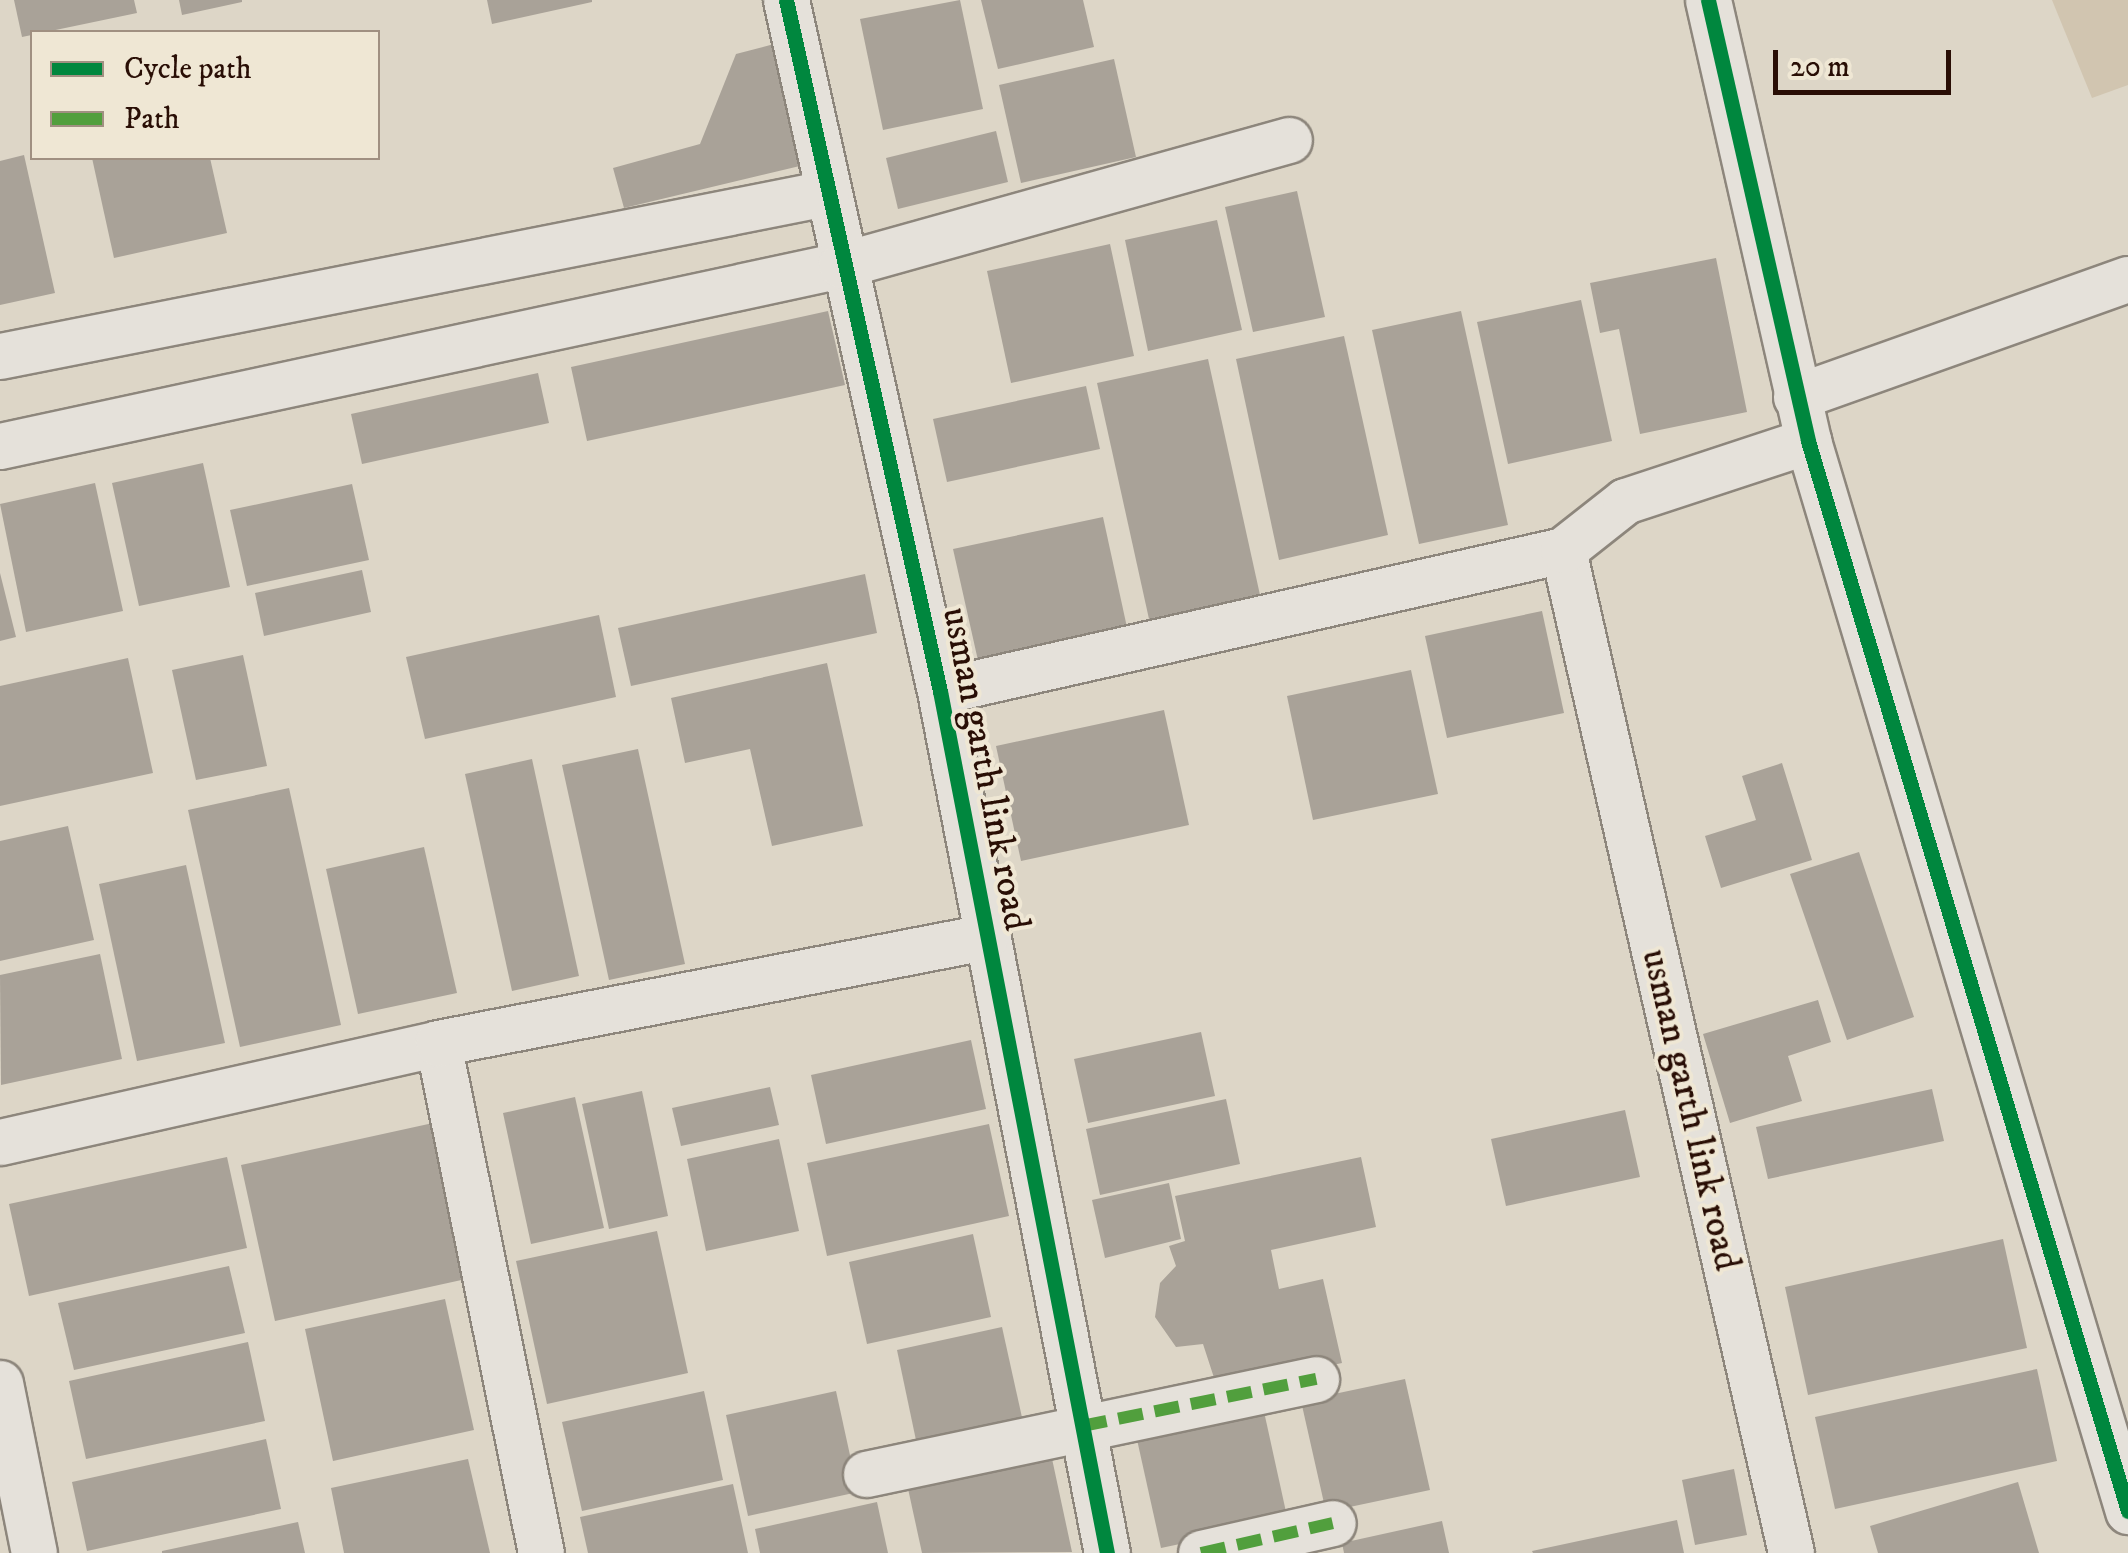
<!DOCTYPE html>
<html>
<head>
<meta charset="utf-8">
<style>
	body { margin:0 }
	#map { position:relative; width:2128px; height:1553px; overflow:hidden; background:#ddd6c7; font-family:"IM FELL DW Pica",serif }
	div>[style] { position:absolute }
	.green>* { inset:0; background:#d1c5b0 }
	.building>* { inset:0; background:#a9a298 }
	.roads { filter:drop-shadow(2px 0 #8d867c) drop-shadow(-2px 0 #8d867c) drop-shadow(0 2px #8d867c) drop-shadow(0 -2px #8d867c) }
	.street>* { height:45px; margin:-22.5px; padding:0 22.5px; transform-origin:22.5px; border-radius:22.5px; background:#e5e1da }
	.quiet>* { height:12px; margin-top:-6px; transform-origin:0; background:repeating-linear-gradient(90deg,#519f3d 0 25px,transparent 0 37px) }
	.cycleway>* { height:15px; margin:-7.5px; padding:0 7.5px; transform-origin:7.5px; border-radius:7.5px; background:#00873e }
	span { translate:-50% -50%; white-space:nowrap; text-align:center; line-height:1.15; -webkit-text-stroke:8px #efe7d4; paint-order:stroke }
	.street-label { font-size:38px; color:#290e05 }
	.legend { position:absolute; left:30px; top:30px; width:350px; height:130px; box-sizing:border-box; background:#efe7d4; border:2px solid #a09081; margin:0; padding:12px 18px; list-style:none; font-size:30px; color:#290e05 }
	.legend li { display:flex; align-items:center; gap:20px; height:50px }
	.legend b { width:50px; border:2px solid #a09081 }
	.scale { position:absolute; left:1773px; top:50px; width:178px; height:45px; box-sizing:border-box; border:5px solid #290e05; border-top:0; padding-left:12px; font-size:30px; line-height:35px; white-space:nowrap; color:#290e05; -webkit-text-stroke:8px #efe7d4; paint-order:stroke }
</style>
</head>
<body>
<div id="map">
	<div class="green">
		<div style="clip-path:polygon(2052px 0,2128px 0,2128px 85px,2092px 98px)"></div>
	</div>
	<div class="building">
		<div style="clip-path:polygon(14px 0,134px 0,137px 13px,22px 37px)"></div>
		<div style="clip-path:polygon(179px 0,242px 0,242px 2px,182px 15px)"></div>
		<div style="clip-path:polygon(487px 0,592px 0,592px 2px,492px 24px)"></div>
		<div style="clip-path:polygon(960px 0,983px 109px,883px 130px,860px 19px)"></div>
		<div style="clip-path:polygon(981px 0,1083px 0,1094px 47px,998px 69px)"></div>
		<div style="clip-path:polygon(774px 44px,804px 165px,624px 208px,613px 168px,700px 144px,736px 54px)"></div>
		<div style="clip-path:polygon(1114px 59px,1136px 157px,1021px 183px,999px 85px)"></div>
		<div style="clip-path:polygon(996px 131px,1008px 182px,898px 209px,886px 158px)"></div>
		<div style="clip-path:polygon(24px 155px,55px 293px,0 305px,0 161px)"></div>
		<div style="clip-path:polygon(92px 158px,210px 158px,227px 233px,114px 258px)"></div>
		<div style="clip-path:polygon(1297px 191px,1325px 317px,1253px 332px,1225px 207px)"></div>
		<div style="clip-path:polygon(1217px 220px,1242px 330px,1148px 351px,1125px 240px)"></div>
		<div style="clip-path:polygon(1110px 244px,1134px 356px,1011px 383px,987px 271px)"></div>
		<div style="clip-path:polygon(1716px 258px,1747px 412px,1640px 434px,1619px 329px,1600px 333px,1590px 283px)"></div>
		<div style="clip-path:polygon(1581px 300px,1612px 441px,1508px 464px,1477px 322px)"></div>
		<div style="clip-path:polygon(828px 311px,845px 385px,587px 441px,571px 367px)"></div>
		<div style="clip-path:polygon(1461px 311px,1508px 525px,1419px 544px,1372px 330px)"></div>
		<div style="clip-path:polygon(1344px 336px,1388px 535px,1279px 560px,1236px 359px)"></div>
		<div style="clip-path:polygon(1208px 359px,1260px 595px,1149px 619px,1097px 383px)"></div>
		<div style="clip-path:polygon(538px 373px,549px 423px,362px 464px,351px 414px)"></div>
		<div style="clip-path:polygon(1086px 386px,1100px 449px,947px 482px,933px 419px)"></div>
		<div style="clip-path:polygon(203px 463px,230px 587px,139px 606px,112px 483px)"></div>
		<div style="clip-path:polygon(95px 483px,123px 611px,26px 632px,0 504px)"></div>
		<div style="clip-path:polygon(352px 484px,369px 560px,247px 586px,230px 510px)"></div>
		<div style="clip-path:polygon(1103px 517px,1128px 632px,979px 665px,953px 549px)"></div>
		<div style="clip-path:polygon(362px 570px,371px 612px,264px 636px,255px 593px)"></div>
		<div style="clip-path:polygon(0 573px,16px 637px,0 641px)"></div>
		<div style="clip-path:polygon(865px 574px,877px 633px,631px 686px,618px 628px)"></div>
		<div style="clip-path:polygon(1542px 611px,1564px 713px,1447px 738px,1425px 636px)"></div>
		<div style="clip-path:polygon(599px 615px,616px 697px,425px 739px,406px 657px)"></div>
		<div style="clip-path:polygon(243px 655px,267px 766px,196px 780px,172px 670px)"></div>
		<div style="clip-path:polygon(128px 658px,153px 773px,0 806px,0 686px)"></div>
		<div style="clip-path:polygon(827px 663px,863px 826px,772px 846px,750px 749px,685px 763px,671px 698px)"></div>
		<div style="clip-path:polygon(1411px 670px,1438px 794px,1313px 820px,1287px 696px)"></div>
		<div style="clip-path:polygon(1164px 710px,1189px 825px,1021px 861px,996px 746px)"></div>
		<div style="clip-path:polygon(638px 749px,685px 964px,609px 980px,562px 765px)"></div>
		<div style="clip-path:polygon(532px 759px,579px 976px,512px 991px,465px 774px)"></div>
		<div style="clip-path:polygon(1782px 763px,1812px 860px,1721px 888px,1705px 836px,1756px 820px,1742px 776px)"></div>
		<div style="clip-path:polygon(289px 788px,341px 1025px,240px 1047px,188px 810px)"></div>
		<div style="clip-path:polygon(68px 826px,94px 940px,0 961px,0 841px)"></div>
		<div style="clip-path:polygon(424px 847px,457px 993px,358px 1014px,326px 869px)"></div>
		<div style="clip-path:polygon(1859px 852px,1914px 1017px,1847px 1040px,1790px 874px)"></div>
		<div style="clip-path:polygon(186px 865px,225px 1043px,137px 1061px,99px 884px)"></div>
		<div style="clip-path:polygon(100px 954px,122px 1059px,1px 1085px,0 975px)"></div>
		<div style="clip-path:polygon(1818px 1000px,1831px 1042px,1788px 1056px,1802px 1101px,1730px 1123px,1703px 1034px)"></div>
		<div style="clip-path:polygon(1201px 1032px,1215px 1096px,1088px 1123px,1074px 1059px)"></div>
		<div style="clip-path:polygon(971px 1040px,986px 1109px,826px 1144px,811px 1075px)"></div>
		<div style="clip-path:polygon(770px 1087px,779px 1125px,681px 1146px,672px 1108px)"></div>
		<div style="clip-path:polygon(1932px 1089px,1944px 1141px,1768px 1179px,1756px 1127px)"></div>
		<div style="clip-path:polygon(642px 1091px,668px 1216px,609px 1229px,582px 1104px)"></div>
		<div style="clip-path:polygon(575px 1097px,604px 1228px,531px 1244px,503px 1113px)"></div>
		<div style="clip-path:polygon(1226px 1099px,1240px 1164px,1100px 1195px,1086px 1129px)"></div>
		<div style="clip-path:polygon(1625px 1110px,1640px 1177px,1506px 1206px,1491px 1139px)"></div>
		<div style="clip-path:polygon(433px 1123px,466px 1279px,275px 1321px,241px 1165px)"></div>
		<div style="clip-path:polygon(989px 1124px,1009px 1216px,827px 1256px,807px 1163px)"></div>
		<div style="clip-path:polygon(779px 1139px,799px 1231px,706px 1251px,687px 1159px)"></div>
		<div style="clip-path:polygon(227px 1157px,247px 1248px,29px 1296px,9px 1204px)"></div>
		<div style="clip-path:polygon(1361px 1157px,1376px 1227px,1271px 1250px,1279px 1289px,1323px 1279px,1342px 1363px,1218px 1390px,1203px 1344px,1176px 1347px,1155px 1317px,1160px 1283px,1176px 1266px,1169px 1246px,1185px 1241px,1175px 1196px)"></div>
		<div style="clip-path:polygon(1169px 1183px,1181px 1239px,1105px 1258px,1092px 1200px)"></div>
		<div style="clip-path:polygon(657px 1231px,688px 1373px,547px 1404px,516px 1261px)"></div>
		<div style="clip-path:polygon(973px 1234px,991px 1317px,867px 1344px,849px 1262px)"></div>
		<div style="clip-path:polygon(2003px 1239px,2027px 1348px,1808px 1395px,1785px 1287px)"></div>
		<div style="clip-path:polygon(229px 1266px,245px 1333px,74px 1370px,58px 1303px)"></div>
		<div style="clip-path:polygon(445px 1299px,474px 1430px,333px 1461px,305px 1329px)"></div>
		<div style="clip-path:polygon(1002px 1327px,1023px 1422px,917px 1445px,897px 1350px)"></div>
		<div style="clip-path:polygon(248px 1342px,265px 1421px,86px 1459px,69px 1381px)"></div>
		<div style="clip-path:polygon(2037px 1369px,2057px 1461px,1835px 1509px,1815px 1417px)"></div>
		<div style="clip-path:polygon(1405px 1379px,1430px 1490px,1326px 1512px,1301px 1401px)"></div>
		<div style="clip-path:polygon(704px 1391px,723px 1480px,582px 1511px,562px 1422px)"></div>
		<div style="clip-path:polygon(836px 1391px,858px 1492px,748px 1516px,726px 1415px)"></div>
		<div style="clip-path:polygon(1261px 1398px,1288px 1521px,1161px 1548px,1134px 1426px)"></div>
		<div style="clip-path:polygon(266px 1439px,281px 1509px,87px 1551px,72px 1482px)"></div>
		<div style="clip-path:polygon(1051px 1454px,1072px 1552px,922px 1553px,907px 1484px)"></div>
		<div style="clip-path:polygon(468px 1459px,490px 1553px,344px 1553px,331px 1488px)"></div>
		<div style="clip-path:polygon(1734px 1469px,1747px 1535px,1695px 1545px,1682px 1480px)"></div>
		<div style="clip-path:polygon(2018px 1482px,2039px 1553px,1878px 1553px,1870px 1526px)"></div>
		<div style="clip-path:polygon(733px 1484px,748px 1553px,588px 1553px,580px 1517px)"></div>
		<div style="clip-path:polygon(877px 1502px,888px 1553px,760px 1553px,755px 1529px)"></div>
		<div style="clip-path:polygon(1677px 1520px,1684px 1553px,1533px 1553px,1532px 1551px)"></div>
		<div style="clip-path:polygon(1442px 1521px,1449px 1553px,1344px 1553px,1342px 1543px)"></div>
		<div style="clip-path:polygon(298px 1522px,305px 1553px,162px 1553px,162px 1551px)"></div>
	</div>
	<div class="roads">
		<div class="street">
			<div style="left:786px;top:0;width:708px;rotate:77.44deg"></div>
			<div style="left:940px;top:691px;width:878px;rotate:79.04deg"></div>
			<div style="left:1708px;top:0;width:452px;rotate:77.2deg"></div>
			<div style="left:1808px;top:441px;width:1117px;rotate:73.35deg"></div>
			<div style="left:0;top:356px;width:842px;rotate:-11.16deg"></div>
			<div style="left:1796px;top:397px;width:352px;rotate:-19.6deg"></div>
			<div style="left:0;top:446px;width:860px;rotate:-12.15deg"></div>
			<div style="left:841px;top:265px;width:465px;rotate:-15.6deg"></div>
			<div style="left:1563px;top:550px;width:1029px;rotate:77.19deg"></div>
			<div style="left:940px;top:691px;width:639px;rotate:-12.75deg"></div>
			<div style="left:1563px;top:550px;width:79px;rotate:-38.3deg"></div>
			<div style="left:1625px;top:501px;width:193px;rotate:-18.2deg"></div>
			<div style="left:438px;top:1043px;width:520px;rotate:78.58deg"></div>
			<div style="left:0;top:1142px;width:449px;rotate:-12.7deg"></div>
			<div style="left:438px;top:1043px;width:557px;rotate:-10.97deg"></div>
			<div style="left:0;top:1383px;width:173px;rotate:78.7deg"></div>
			<div style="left:866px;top:1474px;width:460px;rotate:-11.9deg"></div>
			<div style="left:1201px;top:1553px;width:135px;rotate:-12.8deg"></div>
		</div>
	</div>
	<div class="quiet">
		<div style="left:1082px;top:1426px;width:239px;rotate:-11.4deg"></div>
		<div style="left:1201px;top:1553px;width:135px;rotate:-12.8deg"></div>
	</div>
	<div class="cycleway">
		<div style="left:786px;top:0;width:708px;rotate:77.44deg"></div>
		<div style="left:940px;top:691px;width:878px;rotate:79.04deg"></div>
		<div style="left:1708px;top:0;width:452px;rotate:77.2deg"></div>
		<div style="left:1808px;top:441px;width:1117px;rotate:73.35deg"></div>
	</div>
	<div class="street-label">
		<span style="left:985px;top:769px;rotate:79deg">usman garth link road</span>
		<span style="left:1690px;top:1110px;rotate:77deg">usman garth link road</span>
	</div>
	<ul class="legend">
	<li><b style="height:12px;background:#00873e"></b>Cycle path</li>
	<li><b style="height:12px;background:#519f3d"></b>Path</li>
	</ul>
	<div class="scale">20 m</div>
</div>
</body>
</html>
